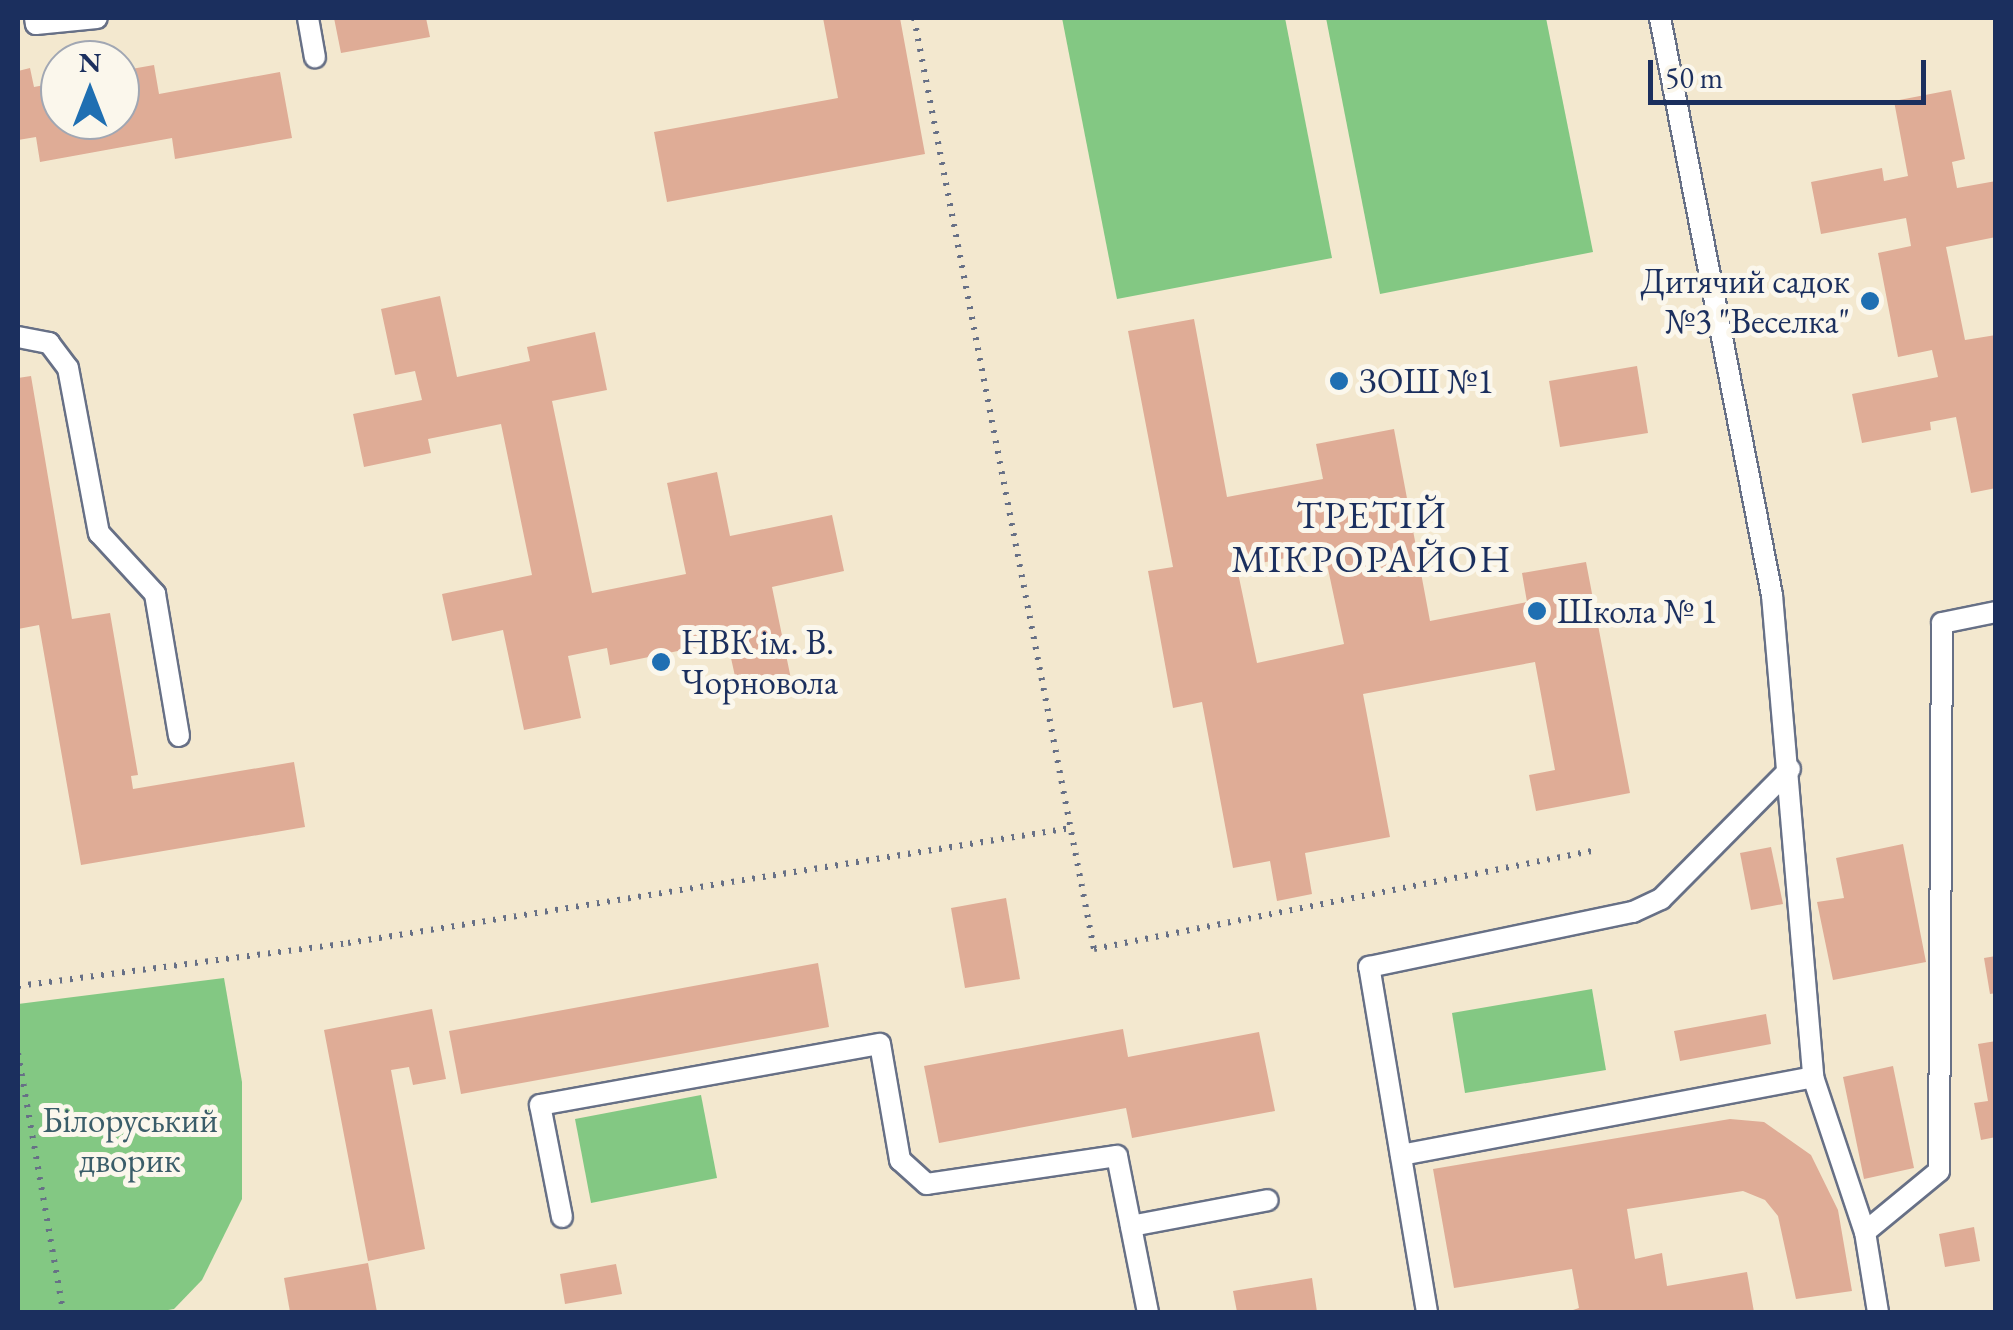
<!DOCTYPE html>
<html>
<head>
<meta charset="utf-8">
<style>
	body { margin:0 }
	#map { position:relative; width:2013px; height:1330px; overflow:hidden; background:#f3e8cf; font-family:"EB Garamond",serif }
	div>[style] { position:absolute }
	.green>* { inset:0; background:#83c883 }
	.building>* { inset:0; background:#dfac96 }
	.path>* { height:6px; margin-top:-3px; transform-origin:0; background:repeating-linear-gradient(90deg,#677086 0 2.5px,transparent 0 10.5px) }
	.roads { filter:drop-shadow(2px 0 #677086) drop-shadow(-2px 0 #677086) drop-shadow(0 2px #677086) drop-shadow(0 -2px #677086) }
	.service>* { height:20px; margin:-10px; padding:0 10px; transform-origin:10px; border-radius:10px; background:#fff }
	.dots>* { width:28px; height:28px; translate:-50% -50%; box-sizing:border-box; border:5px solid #fbf7ec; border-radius:50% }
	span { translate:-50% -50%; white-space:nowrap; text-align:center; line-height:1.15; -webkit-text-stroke:10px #fbf7ec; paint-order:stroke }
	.poi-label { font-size:35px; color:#1b2f5e }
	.right { translate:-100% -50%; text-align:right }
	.left { translate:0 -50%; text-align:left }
	.park-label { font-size:35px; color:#3a5d69 }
	.neighbourhood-label { font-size:38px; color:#1b2f5e; letter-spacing:2.5px }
	.frame { position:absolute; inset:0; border:20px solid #1b2f5e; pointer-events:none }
	.north { position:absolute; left:40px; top:40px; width:100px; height:100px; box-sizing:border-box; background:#fbf7ec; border:2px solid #a1a7b3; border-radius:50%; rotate:0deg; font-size:28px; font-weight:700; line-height:40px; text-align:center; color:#1b2f5e }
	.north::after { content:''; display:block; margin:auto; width:35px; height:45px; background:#1f6fb2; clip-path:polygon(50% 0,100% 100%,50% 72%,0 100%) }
	.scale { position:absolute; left:1648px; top:60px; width:278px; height:45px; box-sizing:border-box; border:5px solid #1b2f5e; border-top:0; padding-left:12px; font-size:30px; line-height:35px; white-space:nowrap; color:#1b2f5e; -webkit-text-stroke:8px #fbf7ec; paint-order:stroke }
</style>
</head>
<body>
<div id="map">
	<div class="green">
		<div style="clip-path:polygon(1062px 18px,1285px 18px,1332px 258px,1117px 299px)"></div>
		<div style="clip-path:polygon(1326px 18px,1546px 18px,1593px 252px,1380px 294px)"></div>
		<div style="clip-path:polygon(224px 978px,242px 1082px,242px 1199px,202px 1280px,174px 1309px,156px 1312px,18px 1312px,18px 1004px)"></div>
		<div style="clip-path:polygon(1592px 989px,1606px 1070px,1465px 1093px,1452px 1013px)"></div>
		<div style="clip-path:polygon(701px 1095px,717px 1178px,591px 1203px,575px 1119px)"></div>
	</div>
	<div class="building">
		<div style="clip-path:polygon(334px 18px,426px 18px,430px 37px,341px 53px)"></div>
		<div style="clip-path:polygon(823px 18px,900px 18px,925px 154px,667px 202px,654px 132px,838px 98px)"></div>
		<div style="clip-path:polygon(154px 65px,159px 94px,280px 72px,292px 138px,175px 159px,172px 138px,40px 162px,36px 137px,18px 140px,18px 71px,30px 68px,34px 87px,60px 82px,60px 120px,120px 120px,120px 71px)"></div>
		<div style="clip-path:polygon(1951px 90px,1965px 159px,1952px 162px,1957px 188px,1996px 181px,1996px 237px,1946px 247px,1965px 340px,1996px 335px,1996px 488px,1971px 493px,1956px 417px,1930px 422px,1931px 430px,1862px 443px,1852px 394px,1938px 377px,1932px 350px,1898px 357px,1878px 253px,1911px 246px,1906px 218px,1821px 234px,1811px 182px,1882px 168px,1884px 181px,1908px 176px,1894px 101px)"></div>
		<div style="clip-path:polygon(440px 296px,457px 377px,530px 361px,527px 347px,595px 332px,607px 390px,552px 401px,592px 593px,686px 574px,667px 483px,717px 472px,730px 536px,832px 515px,844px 571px,772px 587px,791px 679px,738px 690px,724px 626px,699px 631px,702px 646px,610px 665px,607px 648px,568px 656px,581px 718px,524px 730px,503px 630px,452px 641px,442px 594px,532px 575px,501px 424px,428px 439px,431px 453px,364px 467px,353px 414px,422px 400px,415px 371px,395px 375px,381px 309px)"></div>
		<div style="clip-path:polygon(evenodd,1194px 319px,1227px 497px,1323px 479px,1316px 444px,1394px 429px,1430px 621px,1527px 602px,1522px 573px,1586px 562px,1630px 793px,1536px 811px,1529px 775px,1555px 770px,1535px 662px,1363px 694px,1390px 837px,1305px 853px,1312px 894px,1277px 901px,1270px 861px,1233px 868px,1202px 702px,1173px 708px,1148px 571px,1173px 567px,1128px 331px,1194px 319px,1324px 550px,1344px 644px,1257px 663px,1237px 568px,1324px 550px)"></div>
		<div style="clip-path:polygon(1637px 366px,1648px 433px,1560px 447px,1549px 381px)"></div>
		<div style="clip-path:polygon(31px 376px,72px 619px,110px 613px,138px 775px,131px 776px,133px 789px,294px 762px,305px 827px,81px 865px,39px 625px,18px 629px,18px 378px)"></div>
		<div style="clip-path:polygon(1903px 844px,1926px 962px,1833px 980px,1817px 902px,1844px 898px,1836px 858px)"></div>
		<div style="clip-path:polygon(1771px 847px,1783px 904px,1751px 910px,1740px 853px)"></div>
		<div style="clip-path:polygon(1006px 898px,1020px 979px,965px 988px,951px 908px)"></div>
		<div style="clip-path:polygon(1996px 956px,1996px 993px,1990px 994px,1984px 958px)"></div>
		<div style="clip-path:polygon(818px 963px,829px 1027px,461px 1094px,449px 1031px)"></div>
		<div style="clip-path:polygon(432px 1009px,446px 1079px,413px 1085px,409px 1067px,391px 1070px,425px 1249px,368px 1261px,324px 1030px)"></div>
		<div style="clip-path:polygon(1766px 1014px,1771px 1044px,1680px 1061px,1674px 1031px)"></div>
		<div style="clip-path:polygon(1123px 1029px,1128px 1057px,1259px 1032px,1275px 1111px,1132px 1138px,1126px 1108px,939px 1143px,924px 1066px)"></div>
		<div style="clip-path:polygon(1996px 1041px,1996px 1137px,1981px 1140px,1974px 1103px,1988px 1101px,1978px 1044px)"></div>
		<div style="clip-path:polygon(1893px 1066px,1914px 1168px,1864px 1179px,1843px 1077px)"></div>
		<div style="clip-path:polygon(1730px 1119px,1764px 1122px,1811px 1155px,1838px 1210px,1852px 1291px,1796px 1299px,1778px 1216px,1765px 1200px,1743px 1191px,1627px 1209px,1635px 1259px,1662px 1253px,1667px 1286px,1747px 1272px,1754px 1312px,1567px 1312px,1579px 1308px,1572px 1269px,1454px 1288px,1433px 1169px)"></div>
		<div style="clip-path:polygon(1974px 1227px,1980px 1261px,1945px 1267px,1939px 1234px)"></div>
		<div style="clip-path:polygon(368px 1263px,377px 1312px,290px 1312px,284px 1278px)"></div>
		<div style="clip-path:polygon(616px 1264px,622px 1294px,565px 1304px,560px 1274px)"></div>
		<div style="clip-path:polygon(1312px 1278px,1317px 1312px,1237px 1312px,1233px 1291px)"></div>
	</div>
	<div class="path">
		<div style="left:914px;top:18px;width:948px;rotate:79.06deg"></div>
		<div style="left:1094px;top:949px;width:507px;rotate:-11.15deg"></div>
		<div style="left:18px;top:986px;width:333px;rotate:-7.4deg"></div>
		<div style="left:348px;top:943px;width:732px;rotate:-9.04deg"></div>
		<div style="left:18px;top:1053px;width:263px;rotate:80.1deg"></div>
	</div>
	<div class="roads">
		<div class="service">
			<div style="left:35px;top:18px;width:6px;rotate:81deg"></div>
			<div style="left:36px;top:24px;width:61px;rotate:-5.6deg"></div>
			<div style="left:308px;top:18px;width:40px;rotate:80deg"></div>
			<div style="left:1660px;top:18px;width:588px;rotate:79.02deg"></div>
			<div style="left:1772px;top:595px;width:484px;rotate:85.1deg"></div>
			<div style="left:1813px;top:1077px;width:163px;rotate:71.5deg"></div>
			<div style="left:1865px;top:1232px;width:81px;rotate:80.8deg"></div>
			<div style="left:18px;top:337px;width:32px;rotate:11deg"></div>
			<div style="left:49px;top:343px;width:31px;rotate:53deg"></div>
			<div style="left:68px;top:368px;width:168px;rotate:79.4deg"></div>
			<div style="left:99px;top:533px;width:83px;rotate:47.4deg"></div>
			<div style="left:155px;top:594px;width:144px;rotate:80.4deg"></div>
			<div style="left:1401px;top:1155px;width:419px;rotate:-10.7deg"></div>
			<div style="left:562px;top:1217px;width:114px;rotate:-101.1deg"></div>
			<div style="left:540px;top:1105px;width:345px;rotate:-10.2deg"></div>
			<div style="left:880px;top:1044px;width:118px;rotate:80.2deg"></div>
			<div style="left:900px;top:1160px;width:36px;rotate:42deg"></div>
			<div style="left:927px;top:1184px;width:192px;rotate:-8.4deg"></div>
			<div style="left:1117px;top:1156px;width:159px;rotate:78.8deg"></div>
			<div style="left:1131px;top:1226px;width:139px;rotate:-10.7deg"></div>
			<div style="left:1865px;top:1232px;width:96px;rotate:-39.5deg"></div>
			<div style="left:1939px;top:1171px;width:548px;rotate:-89.69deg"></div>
			<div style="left:1942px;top:623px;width:55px;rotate:-11.5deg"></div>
			<div style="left:1427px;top:1312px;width:350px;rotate:-99.5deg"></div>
			<div style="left:1369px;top:967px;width:270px;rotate:-11.8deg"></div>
			<div style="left:1633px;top:912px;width:31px;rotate:-25deg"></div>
			<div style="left:1661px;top:899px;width:183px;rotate:-45.2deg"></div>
		</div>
	</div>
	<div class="dots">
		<div style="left:1870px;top:301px;background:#1f6fb2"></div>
		<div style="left:1339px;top:381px;background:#1f6fb2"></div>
		<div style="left:1537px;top:611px;background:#1f6fb2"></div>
		<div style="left:661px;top:662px;background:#1f6fb2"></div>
	</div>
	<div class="poi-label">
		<span class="right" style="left:1850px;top:301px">Дитячий садок<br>№3 "Веселка"</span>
		<span class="left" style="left:1359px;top:381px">ЗОШ №1</span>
		<span class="left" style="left:1557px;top:611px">Школа № 1</span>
		<span class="left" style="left:681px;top:662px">НВК ім. В.<br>Чорновола</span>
	</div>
	<div class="park-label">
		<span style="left:130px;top:1140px">Білоруський<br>дворик</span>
	</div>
	<div class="neighbourhood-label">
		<span style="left:1372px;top:537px">ТРЕТІЙ<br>МІКРОРАЙОН</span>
	</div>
	<div class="frame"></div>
	<div class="north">N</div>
	<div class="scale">50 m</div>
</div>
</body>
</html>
